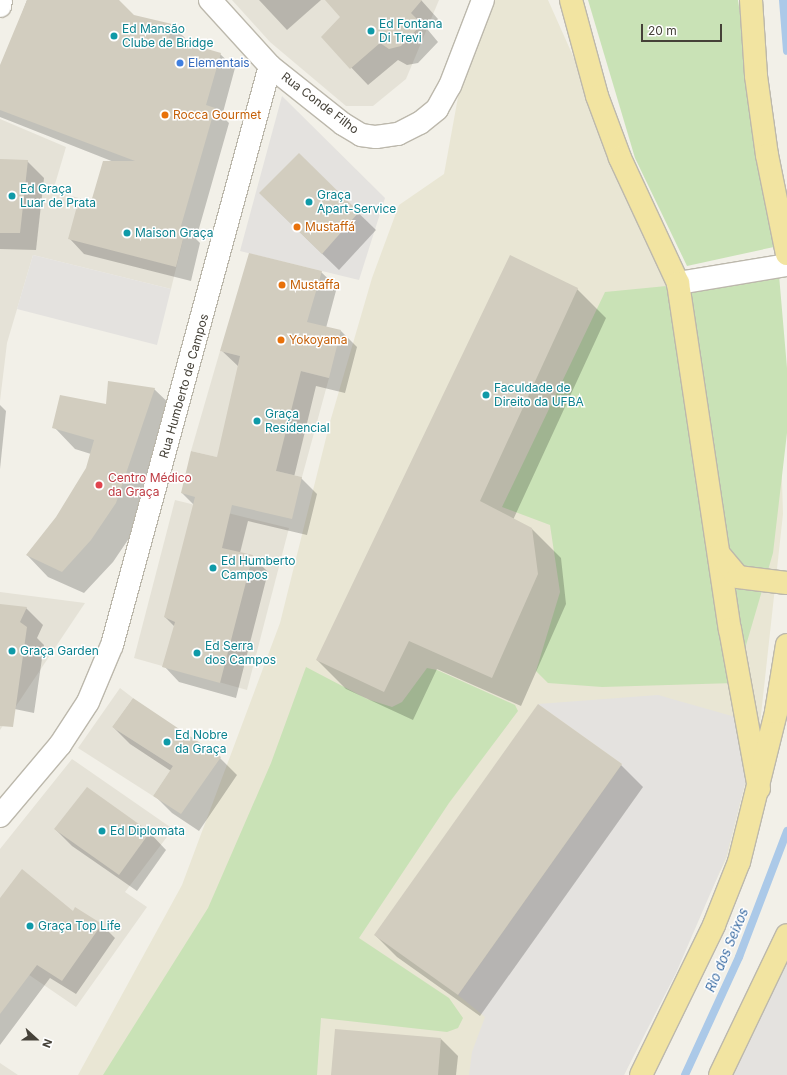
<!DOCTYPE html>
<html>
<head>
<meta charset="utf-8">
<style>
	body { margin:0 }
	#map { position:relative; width:787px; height:1075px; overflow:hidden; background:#f2f0e8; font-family:Inter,sans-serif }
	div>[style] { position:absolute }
	.residential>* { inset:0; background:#e5e2d7 }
	.education>* { inset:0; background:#e9e6d4 }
	.green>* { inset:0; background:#c9e2b6 }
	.parking>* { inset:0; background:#e4e2df }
	.shadow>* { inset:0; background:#0003 }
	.stream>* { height:8px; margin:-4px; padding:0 4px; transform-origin:4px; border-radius:4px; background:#abc9e8 }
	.building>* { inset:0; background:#d2cdbf }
	.roads { filter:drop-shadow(1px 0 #bcb8ac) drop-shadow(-1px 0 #bcb8ac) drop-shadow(0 1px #bcb8ac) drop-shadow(0 -1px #bcb8ac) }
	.minor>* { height:22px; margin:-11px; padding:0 11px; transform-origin:11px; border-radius:11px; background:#fff }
	.primary>* { height:22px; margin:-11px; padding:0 11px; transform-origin:11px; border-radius:11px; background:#f2e4a1 }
	.dots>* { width:11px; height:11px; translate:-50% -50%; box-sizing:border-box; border:2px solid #fff; border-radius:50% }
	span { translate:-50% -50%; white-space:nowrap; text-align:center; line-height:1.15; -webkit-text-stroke:3px #fff; paint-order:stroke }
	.culture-label { font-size:12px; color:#0d838f }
	.left { translate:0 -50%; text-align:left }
	.shop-label { font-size:12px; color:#366cbe }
	.street-label { font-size:12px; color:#454138 }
	.food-label { font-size:12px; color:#c56008 }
	.health-label { font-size:12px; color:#be3a42 }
	.water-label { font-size:13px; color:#3d6ea4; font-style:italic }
	.north { position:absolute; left:16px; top:1019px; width:40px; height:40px; -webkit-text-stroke:3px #fff; paint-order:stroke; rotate:111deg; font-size:11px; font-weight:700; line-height:16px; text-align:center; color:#454138 }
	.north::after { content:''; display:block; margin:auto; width:14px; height:18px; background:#454138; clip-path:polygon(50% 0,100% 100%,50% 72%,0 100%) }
	.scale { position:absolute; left:641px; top:24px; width:81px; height:18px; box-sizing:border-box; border:2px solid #454138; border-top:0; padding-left:5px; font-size:12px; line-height:14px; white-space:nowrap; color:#454138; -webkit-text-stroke:3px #fff; paint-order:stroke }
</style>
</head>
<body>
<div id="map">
	<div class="residential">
		<div style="clip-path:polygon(232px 0,439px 0,406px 79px,373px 106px,346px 106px,270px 42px)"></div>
		<div style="clip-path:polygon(0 119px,66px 147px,53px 191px,186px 227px,171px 289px,33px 255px,7px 343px,0 401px)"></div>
		<div style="clip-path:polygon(220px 351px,329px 378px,302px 477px,191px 451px)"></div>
		<div style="clip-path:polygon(175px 500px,289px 528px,247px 690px,134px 658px)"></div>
		<div style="clip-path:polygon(0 592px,85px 603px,0 730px)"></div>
		<div style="clip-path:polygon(120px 688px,133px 698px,112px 727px,173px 766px,153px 796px,78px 748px)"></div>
		<div style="clip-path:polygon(72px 759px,173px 829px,125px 892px,147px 907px,76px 1007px,0 955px,0 849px)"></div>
		<div style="clip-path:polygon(0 1063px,18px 1075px,0 1075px)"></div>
	</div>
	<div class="education">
		<div style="clip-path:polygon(494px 0,548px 0,586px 85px,643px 234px,669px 268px,777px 305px,783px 514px,760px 724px,727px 857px,624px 1075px,78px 1075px,182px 885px,280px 623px,330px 422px,372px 278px,399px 205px,444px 174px,460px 86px)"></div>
	</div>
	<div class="green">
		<div style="clip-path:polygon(588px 0,738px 0,774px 247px,687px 266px,635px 158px)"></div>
		<div style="clip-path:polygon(779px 275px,787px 368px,787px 433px,773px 553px,735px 683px,602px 687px,548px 683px,536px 671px,560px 592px,550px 525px,502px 507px,605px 292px)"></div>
		<div style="clip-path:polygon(306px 667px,367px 699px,392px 707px,402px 702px,427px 668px,437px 670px,515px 705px,518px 711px,449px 803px,359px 938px,449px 998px,463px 1018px,458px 1028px,447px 1032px,321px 1018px,317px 1075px,103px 1075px,208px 908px,271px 763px)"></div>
	</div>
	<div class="parking">
		<div style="clip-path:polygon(282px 96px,385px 198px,359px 280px,240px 251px)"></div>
		<div style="clip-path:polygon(33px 255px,171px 289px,157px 345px,17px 309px)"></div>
		<div style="clip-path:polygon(658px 695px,760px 724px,726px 857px,676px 973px,624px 1075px,469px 1075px,472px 1052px,485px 1017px,458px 995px,622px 764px,538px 704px)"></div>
		<div style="clip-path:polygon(787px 956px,787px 1075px,730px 1075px)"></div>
	</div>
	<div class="shadow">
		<div style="clip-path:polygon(27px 0,117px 0,134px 16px,172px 25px,187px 40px,186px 44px,220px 54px,235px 68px,222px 116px,229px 123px,196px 239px,200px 243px,191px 281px,84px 254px,70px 239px,114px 162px,0 117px,0 73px)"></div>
		<div style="clip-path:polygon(259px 0,321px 0,287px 30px)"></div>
		<div style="clip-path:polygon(326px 0,421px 0,438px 19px,428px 30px,438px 42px,418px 63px,407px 65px,398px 60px,368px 85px,322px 37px,342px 17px)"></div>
		<div style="clip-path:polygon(299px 155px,376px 230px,339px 270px,277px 210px)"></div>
		<div style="clip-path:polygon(0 160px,27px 161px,44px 178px,36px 250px,0 249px)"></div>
		<div style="clip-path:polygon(321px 272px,337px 287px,326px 328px,341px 331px,357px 347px,345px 393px,316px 386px,294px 477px,301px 478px,317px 494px,307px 535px,248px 521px,240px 553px,252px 556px,268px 572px,236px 698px,179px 682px,164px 666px,175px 627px,165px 617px,194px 505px,182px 493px,218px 458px,239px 367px,221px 350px)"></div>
		<div style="clip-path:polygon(577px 289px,606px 318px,513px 520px,532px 529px,561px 558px,566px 604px,521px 706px,437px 669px,413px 720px,346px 689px,317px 660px)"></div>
		<div style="clip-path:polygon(154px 389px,176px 410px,138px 525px,113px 562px,84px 593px,48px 577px,27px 555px,57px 518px,87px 468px,91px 454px,75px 449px,54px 427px)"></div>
		<div style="clip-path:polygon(0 405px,6px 411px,0 469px)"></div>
		<div style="clip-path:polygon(0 605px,26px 608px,43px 625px,37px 638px,44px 645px,34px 713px,0 706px)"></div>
		<div style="clip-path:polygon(133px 699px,220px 758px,237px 775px,199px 831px,172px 813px,155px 796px,171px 771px,130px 744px,113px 727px)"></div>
		<div style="clip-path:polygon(538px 706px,621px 765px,643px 787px,480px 1016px,397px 957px,375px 935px)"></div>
		<div style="clip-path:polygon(55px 829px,149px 832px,166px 850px,137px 891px,72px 846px)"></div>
		<div style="clip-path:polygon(0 900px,73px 912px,75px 909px,102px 925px,115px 938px,76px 994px,50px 978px,0 1045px)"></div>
		<div style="clip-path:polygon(441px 1039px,458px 1056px,456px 1075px,332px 1075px)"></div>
	</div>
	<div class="stream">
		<div style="left:783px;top:0;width:51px;rotate:85.5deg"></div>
		<div style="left:685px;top:1075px;width:130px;rotate:-65.4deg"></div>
		<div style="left:739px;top:957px;width:135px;rotate:-69.1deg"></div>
	</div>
	<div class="building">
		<div style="clip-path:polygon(27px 0,119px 0,134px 15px,172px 24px,169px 38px,221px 53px,206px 105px,215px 108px,181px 226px,186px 227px,176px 267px,68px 239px,79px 199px,91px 202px,103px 161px,135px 161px,0 110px,0 65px)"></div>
		<div style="clip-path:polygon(325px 0,422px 0,411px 13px,422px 24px,401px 46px,389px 49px,380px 43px,350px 69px,321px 37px,340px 17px)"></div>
		<div style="clip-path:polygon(299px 153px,359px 212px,322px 254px,259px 193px)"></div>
		<div style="clip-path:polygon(0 159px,28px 160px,20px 233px,0 233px)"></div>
		<div style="clip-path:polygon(249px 253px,322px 271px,307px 322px,341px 330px,329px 378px,301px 371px,276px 471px,302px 477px,292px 519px,232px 505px,222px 548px,253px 555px,220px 683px,162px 667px,175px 622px,164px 617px,195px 497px,181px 493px,191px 451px,217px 457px,240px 356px,220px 351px)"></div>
		<div style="clip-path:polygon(510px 255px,578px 288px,480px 501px,532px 528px,538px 574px,492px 678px,409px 641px,384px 692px,316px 660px)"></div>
		<div style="clip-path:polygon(108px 381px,155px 388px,116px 503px,91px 540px,62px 572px,26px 555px,56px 517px,86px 468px,94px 440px,52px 428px,60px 395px,106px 404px)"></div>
		<div style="clip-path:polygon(0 604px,27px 607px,20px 622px,27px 627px,13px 727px,0 726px)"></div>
		<div style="clip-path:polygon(133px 698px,221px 757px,181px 814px,153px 796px,173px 766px,112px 727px)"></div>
		<div style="clip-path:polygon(538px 704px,622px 764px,458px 995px,374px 935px)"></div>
		<div style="clip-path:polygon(87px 787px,150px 832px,119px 875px,54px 829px)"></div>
		<div style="clip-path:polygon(22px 869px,73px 911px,75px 907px,102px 924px,62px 981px,37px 965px,0 1014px,0 898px)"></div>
		<div style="clip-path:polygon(335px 1029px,441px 1038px,438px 1075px,331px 1075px)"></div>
	</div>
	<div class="roads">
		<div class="minor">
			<div style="left:210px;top:0;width:89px;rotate:47.7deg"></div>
			<div style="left:270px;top:66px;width:93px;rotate:38.5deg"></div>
			<div style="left:343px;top:124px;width:21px;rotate:31deg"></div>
			<div style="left:361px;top:135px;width:15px;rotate:8deg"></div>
			<div style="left:376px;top:137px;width:22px;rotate:-8deg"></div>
			<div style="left:398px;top:134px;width:25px;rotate:-27deg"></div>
			<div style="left:420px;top:123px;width:22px;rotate:-39deg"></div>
			<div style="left:437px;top:109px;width:26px;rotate:-61deg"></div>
			<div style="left:450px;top:86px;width:92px;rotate:-69deg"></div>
			<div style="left:0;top:6px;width:6px;rotate:-81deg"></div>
			<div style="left:678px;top:283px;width:110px;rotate:-9.4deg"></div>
			<div style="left:0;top:816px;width:93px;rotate:-49.8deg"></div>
			<div style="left:60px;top:745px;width:51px;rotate:-56.9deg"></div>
			<div style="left:88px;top:702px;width:62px;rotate:-67.2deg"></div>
			<div style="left:112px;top:645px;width:600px;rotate:-74.74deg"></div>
		</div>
		<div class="primary">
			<div style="left:571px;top:0;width:99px;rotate:74.8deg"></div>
			<div style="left:597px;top:96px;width:66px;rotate:69.6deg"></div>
			<div style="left:620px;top:158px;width:138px;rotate:65.1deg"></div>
			<div style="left:678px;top:283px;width:350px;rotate:81.5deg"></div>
			<div style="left:730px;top:629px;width:162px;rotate:79.7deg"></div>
			<div style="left:751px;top:0;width:76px;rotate:86.2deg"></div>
			<div style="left:756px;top:76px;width:80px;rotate:82.1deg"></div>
			<div style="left:767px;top:155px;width:101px;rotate:78.6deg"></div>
			<div style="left:719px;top:554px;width:30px;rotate:50deg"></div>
			<div style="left:738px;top:577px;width:49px;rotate:7deg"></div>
			<div style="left:641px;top:1075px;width:167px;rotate:-64deg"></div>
			<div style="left:714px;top:925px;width:68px;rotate:-68.4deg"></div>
			<div style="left:739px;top:862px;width:154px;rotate:-76.1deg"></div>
			<div style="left:776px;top:712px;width:68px;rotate:-80.7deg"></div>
			<div style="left:720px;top:1075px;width:155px;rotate:-64.4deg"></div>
		</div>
	</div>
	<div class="dots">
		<div style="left:371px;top:31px;background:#0f9aa8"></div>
		<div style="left:114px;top:36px;background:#0f9aa8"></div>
		<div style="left:180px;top:63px;background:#3f7fe0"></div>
		<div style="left:165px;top:115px;background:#e8710a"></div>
		<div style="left:12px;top:196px;background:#0f9aa8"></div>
		<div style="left:309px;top:202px;background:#0f9aa8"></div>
		<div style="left:297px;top:227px;background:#e8710a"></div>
		<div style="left:127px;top:233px;background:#0f9aa8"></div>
		<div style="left:282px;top:285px;background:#e8710a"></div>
		<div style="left:281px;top:340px;background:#e8710a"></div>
		<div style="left:486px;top:395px;background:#0f9aa8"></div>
		<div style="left:257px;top:421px;background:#0f9aa8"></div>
		<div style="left:99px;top:485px;background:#e0444e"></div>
		<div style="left:213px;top:568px;background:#0f9aa8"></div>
		<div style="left:12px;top:651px;background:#0f9aa8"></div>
		<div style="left:197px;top:653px;background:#0f9aa8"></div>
		<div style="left:167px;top:742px;background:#0f9aa8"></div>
		<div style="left:102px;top:831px;background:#0f9aa8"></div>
		<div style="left:30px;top:926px;background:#0f9aa8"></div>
	</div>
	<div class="culture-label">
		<span class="left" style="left:379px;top:31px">Ed Fontana<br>Di Trevi</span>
		<span class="left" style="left:122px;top:36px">Ed Mansão<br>Clube de Bridge</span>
		<span class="left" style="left:20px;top:196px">Ed Graça<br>Luar de Prata</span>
		<span class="left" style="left:317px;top:202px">Graça<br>Apart-Service</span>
		<span class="left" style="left:135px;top:233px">Maison Graça</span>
		<span class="left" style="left:494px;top:395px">Faculdade de<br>Direito da UFBA</span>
		<span class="left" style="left:265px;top:421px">Graça<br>Residencial</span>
		<span class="left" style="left:221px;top:568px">Ed Humberto<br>Campos</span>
		<span class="left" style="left:205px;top:653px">Ed Serra<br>dos Campos</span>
		<span class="left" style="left:20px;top:651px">Graça Garden</span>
		<span class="left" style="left:175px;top:742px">Ed Nobre<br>da Graça</span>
		<span class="left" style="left:110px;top:831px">Ed Diplomata</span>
		<span class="left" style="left:38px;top:926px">Graça Top Life</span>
	</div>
	<div class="shop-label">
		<span class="left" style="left:188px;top:63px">Elementais</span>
	</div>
	<div class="street-label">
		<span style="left:320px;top:103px;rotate:37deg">Rua Conde Filho</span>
		<span style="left:184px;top:386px;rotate:-74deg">Rua Humberto de Campos</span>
	</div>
	<div class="food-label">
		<span class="left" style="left:173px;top:115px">Rocca Gourmet</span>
		<span class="left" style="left:305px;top:227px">Mustaffá</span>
		<span class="left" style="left:290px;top:285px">Mustaffa</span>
		<span class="left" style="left:289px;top:340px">Yokoyama</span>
	</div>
	<div class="health-label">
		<span class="left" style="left:108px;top:485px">Centro Médico<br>da Graça</span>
	</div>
	<div class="water-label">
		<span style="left:727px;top:950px;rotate:-67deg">Rio dos Seixos</span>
	</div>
	<div class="north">N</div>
	<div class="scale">20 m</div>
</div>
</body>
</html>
